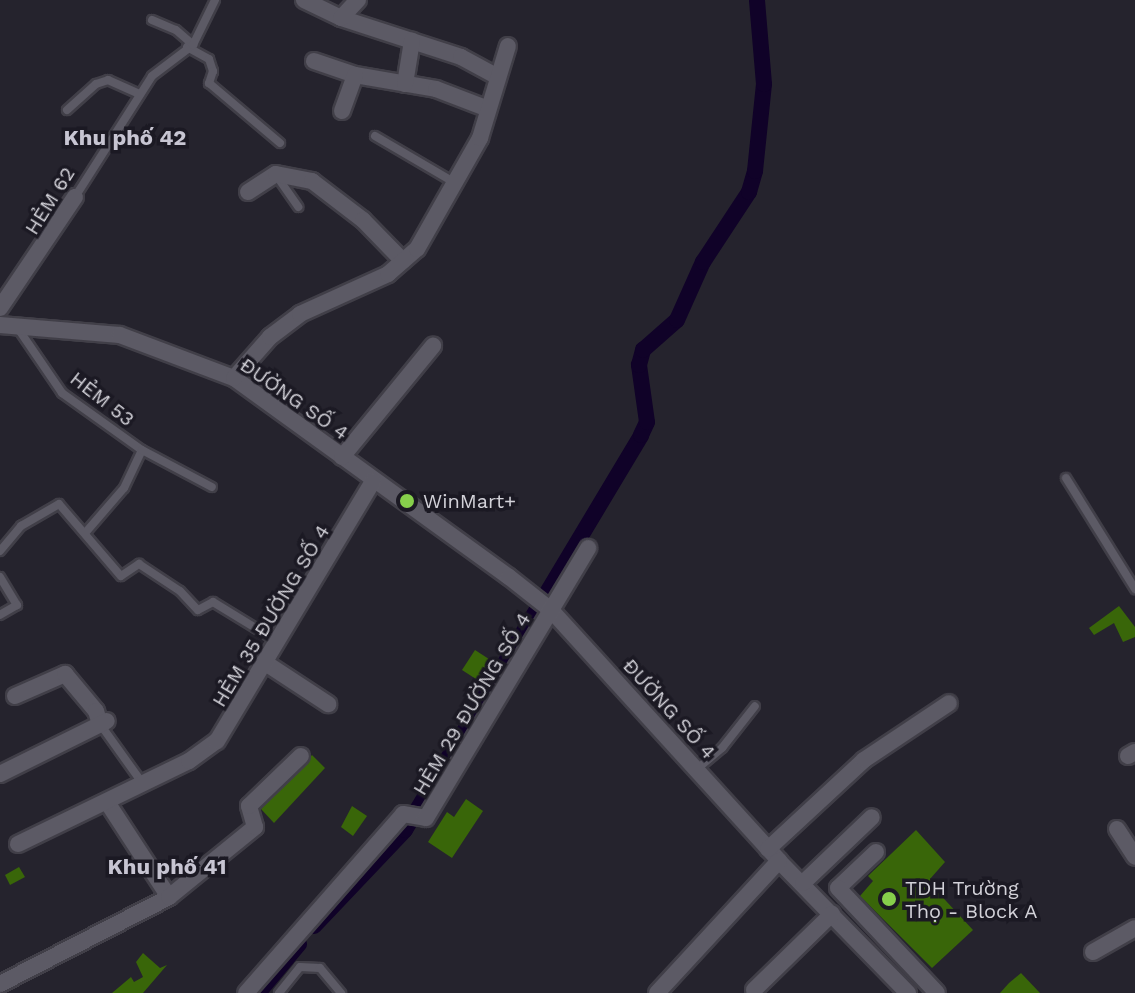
<!DOCTYPE html>
<html>
<head>
<meta charset="utf-8">
<style>
	body { margin:0 }
	#map { position:relative; width:1135px; height:993px; overflow:hidden; background:#25232d; font-family:"Work Sans",sans-serif }
	div>[style] { position:absolute }
	.canal>* { height:16px; margin:-8px; padding:0 8px; transform-origin:8px; border-radius:8px; background:#100228 }
	.building>* { inset:0; background:#396609 }
	.roads { filter:drop-shadow(2px 0 #413f48) drop-shadow(-2px 0 #413f48) drop-shadow(0 2px #413f48) drop-shadow(0 -2px #413f48) }
	.service>* { height:8px; margin:-4px; padding:0 4px; transform-origin:4px; border-radius:4px; background:#5c5a65 }
	.minor>* { height:16px; margin:-8px; padding:0 8px; transform-origin:8px; border-radius:8px; background:#5c5a65 }
	.dots>* { width:22px; height:22px; translate:-50% -50%; box-sizing:border-box; border:4px solid #1b1923; border-radius:50% }
	span { translate:-50% -50%; white-space:nowrap; text-align:center; line-height:1.15; -webkit-text-stroke:7px #1b1923; paint-order:stroke }
	.street-label { font-size:20px; color:#d3d2d9 }
	.poi-label { font-size:20px; color:#d3d2d9 }
	.left { translate:0 -50%; text-align:left }
	.neighbourhood-label { font-size:22px; color:#c7c5d2; font-weight:700 }
</style>
</head>
<body>
<div id="map">
	<div class="canal">
		<div style="left:314px;top:926px;width:132px;rotate:-46.5deg"></div>
		<div style="left:405px;top:830px;width:460px;rotate:-59.1deg"></div>
		<div style="left:641px;top:435px;width:14px;rotate:-65deg"></div>
		<div style="left:647px;top:422px;width:58px;rotate:-98deg"></div>
		<div style="left:639px;top:365px;width:16px;rotate:-75deg"></div>
		<div style="left:643px;top:350px;width:45px;rotate:-41.4deg"></div>
		<div style="left:677px;top:320px;width:64px;rotate:-65.9deg"></div>
		<div style="left:703px;top:262px;width:84px;rotate:-56.7deg"></div>
		<div style="left:749px;top:192px;width:22px;rotate:-74deg"></div>
		<div style="left:755px;top:171px;width:87px;rotate:-84.1deg"></div>
		<div style="left:764px;top:84px;width:84px;rotate:-94.8deg"></div>
		<div style="left:258px;top:993px;width:64px;rotate:-50.1deg"></div>
	</div>
	<div class="building">
		<div style="clip-path:polygon(1119px 606px,1135px 627px,1135px 637px,1123px 642px,1114px 623px,1094px 635px,1089px 628px)"></div>
		<div style="clip-path:polygon(475px 650px,492px 661px,479px 681px,462px 670px)"></div>
		<div style="clip-path:polygon(312px 755px,325px 768px,274px 823px,261px 809px)"></div>
		<div style="clip-path:polygon(466px 799px,483px 811px,452px 858px,428px 842px,447px 812px,454px 817px)"></div>
		<div style="clip-path:polygon(352px 806px,367px 816px,353px 836px,341px 827px)"></div>
		<div style="clip-path:polygon(916px 830px,945px 862px,930px 879px,934px 888px,973px 930px,932px 968px,860px 896px,873px 881px,868px 876px)"></div>
		<div style="clip-path:polygon(19px 867px,25px 877px,10px 885px,5px 875px)"></div>
		<div style="clip-path:polygon(143px 953px,160px 968px,167px 965px,143px 993px,112px 993px,131px 977px,134px 982px,143px 977px,136px 962px)"></div>
		<div style="clip-path:polygon(1021px 973px,1040px 993px,1000px 993px,1009px 983px)"></div>
	</div>
	<div class="roads">
		<div class="service">
			<div style="left:152px;top:20px;width:26px;rotate:23deg"></div>
			<div style="left:176px;top:30px;width:23px;rotate:41deg"></div>
			<div style="left:187px;top:47px;width:25px;rotate:29deg"></div>
			<div style="left:209px;top:59px;width:13px;rotate:72deg"></div>
			<div style="left:213px;top:71px;width:13px;rotate:108deg"></div>
			<div style="left:209px;top:83px;width:93px;rotate:40.2deg"></div>
			<div style="left:67px;top:110px;width:39px;rotate:-42deg"></div>
			<div style="left:96px;top:84px;width:13px;rotate:-18deg"></div>
			<div style="left:108px;top:80px;width:35px;rotate:24deg"></div>
			<div style="left:375px;top:136px;width:95px;rotate:30.3deg"></div>
			<div style="left:276px;top:175px;width:39px;rotate:55deg"></div>
			<div style="left:75px;top:197px;width:143px;rotate:-57.5deg"></div>
			<div style="left:152px;top:76px;width:51px;rotate:-37.1deg"></div>
			<div style="left:193px;top:45px;width:50px;rotate:-63.9deg"></div>
			<div style="left:17px;top:327px;width:80px;rotate:55.7deg"></div>
			<div style="left:62px;top:393px;width:98px;rotate:35.5deg"></div>
			<div style="left:142px;top:450px;width:42px;rotate:115.3deg"></div>
			<div style="left:124px;top:488px;width:58px;rotate:130.8deg"></div>
			<div style="left:142px;top:450px;width:79px;rotate:27.9deg"></div>
			<div style="left:1066px;top:478px;width:131px;rotate:58.1deg"></div>
			<div style="left:0;top:551px;width:33px;rotate:-50deg"></div>
			<div style="left:21px;top:526px;width:44px;rotate:-30.1deg"></div>
			<div style="left:59px;top:504px;width:95px;rotate:49.3deg"></div>
			<div style="left:121px;top:576px;width:22px;rotate:-34deg"></div>
			<div style="left:139px;top:564px;width:49px;rotate:33.4deg"></div>
			<div style="left:180px;top:591px;width:26px;rotate:47deg"></div>
			<div style="left:198px;top:610px;width:17px;rotate:-28deg"></div>
			<div style="left:213px;top:602px;width:75px;rotate:31.4deg"></div>
			<div style="left:0;top:577px;width:33px;rotate:59deg"></div>
			<div style="left:17px;top:605px;width:20px;rotate:150deg"></div>
			<div style="left:100px;top:724px;width:74px;rotate:54.4deg"></div>
			<div style="left:697px;top:769px;width:33px;rotate:-40deg"></div>
			<div style="left:722px;top:748px;width:53px;rotate:-51.8deg"></div>
			<div style="left:279px;top:993px;width:33px;rotate:-51deg"></div>
			<div style="left:300px;top:967px;width:20px;rotate:3deg"></div>
			<div style="left:320px;top:968px;width:33px;rotate:50deg"></div>
		</div>
		<div class="minor">
			<div style="left:304px;top:0;width:41px;rotate:25.9deg"></div>
			<div style="left:341px;top:18px;width:126px;rotate:18deg"></div>
			<div style="left:461px;top:57px;width:42px;rotate:28.4deg"></div>
			<div style="left:341px;top:18px;width:25px;rotate:-47deg"></div>
			<div style="left:314px;top:61px;width:43px;rotate:18.9deg"></div>
			<div style="left:355px;top:75px;width:82px;rotate:9.8deg"></div>
			<div style="left:436px;top:89px;width:56px;rotate:21deg"></div>
			<div style="left:405px;top:84px;width:44px;rotate:-80.8deg"></div>
			<div style="left:342px;top:111px;width:38px;rotate:-70deg"></div>
			<div style="left:248px;top:192px;width:33px;rotate:-33deg"></div>
			<div style="left:276px;top:174px;width:37px;rotate:11deg"></div>
			<div style="left:312px;top:181px;width:64px;rotate:37.4deg"></div>
			<div style="left:363px;top:220px;width:57px;rotate:45.7deg"></div>
			<div style="left:0;top:308px;width:134px;rotate:-56deg"></div>
			<div style="left:0;top:325px;width:120px;rotate:4.8deg"></div>
			<div style="left:120px;top:335px;width:122px;rotate:20.7deg"></div>
			<div style="left:234px;top:378px;width:339px;rotate:35.9deg"></div>
			<div style="left:509px;top:577px;width:53px;rotate:38.2deg"></div>
			<div style="left:551px;top:610px;width:339px;rotate:47.7deg"></div>
			<div style="left:779px;top:861px;width:185px;rotate:45.7deg"></div>
			<div style="left:234px;top:378px;width:55px;rotate:-48.7deg"></div>
			<div style="left:270px;top:337px;width:38px;rotate:-37deg"></div>
			<div style="left:300px;top:314px;width:97px;rotate:-24.4deg"></div>
			<div style="left:388px;top:274px;width:38px;rotate:-41deg"></div>
			<div style="left:417px;top:249px;width:128px;rotate:-60.4deg"></div>
			<div style="left:480px;top:138px;width:96px;rotate:-73.1deg"></div>
			<div style="left:342px;top:457px;width:144px;rotate:-50.7deg"></div>
			<div style="left:264px;top:662px;width:77px;rotate:33.3deg"></div>
			<div style="left:15px;top:696px;width:55px;rotate:-23.7deg"></div>
			<div style="left:65px;top:674px;width:48px;rotate:50deg"></div>
			<div style="left:96px;top:711px;width:14px;rotate:73deg"></div>
			<div style="left:1128px;top:756px;width:8px;rotate:-30deg"></div>
			<div style="left:0;top:774px;width:119px;rotate:-26.4deg"></div>
			<div style="left:107px;top:802px;width:113px;rotate:56.9deg"></div>
			<div style="left:1117px;top:829px;width:33px;rotate:57deg"></div>
			<div style="left:18px;top:844px;width:190px;rotate:-25.9deg"></div>
			<div style="left:189px;top:761px;width:34px;rotate:-36deg"></div>
			<div style="left:217px;top:741px;width:303px;rotate:-59deg"></div>
			<div style="left:768px;top:849px;width:131px;rotate:-42.8deg"></div>
			<div style="left:864px;top:760px;width:102px;rotate:-33.8deg"></div>
			<div style="left:876px;top:852px;width:52px;rotate:136.5deg"></div>
			<div style="left:838px;top:888px;width:144px;rotate:46.7deg"></div>
			<div style="left:803px;top:883px;width:95px;rotate:-43.7deg"></div>
			<div style="left:1093px;top:952px;width:48px;rotate:-29.7deg"></div>
			<div style="left:0;top:984px;width:190px;rotate:-27.2deg"></div>
			<div style="left:169px;top:897px;width:111px;rotate:-39.1deg"></div>
			<div style="left:255px;top:827px;width:22px;rotate:-106deg"></div>
			<div style="left:249px;top:806px;width:72px;rotate:-43.9deg"></div>
			<div style="left:754px;top:990px;width:109px;rotate:-44.3deg"></div>
			<div style="left:246px;top:993px;width:238px;rotate:-48.7deg"></div>
			<div style="left:403px;top:814px;width:23px;rotate:10deg"></div>
			<div style="left:426px;top:818px;width:315px;rotate:-59deg"></div>
			<div style="left:657px;top:993px;width:180px;rotate:-47.3deg"></div>
		</div>
	</div>
	<div class="dots">
		<div style="left:407px;top:501px;background:#86cf4b"></div>
		<div style="left:889px;top:899px;background:#86cf4b"></div>
	</div>
	<div class="street-label">
		<span style="left:50px;top:201px;rotate:-58deg">HẺM 62</span>
		<span style="left:102px;top:399px;rotate:38deg">HẺM 53</span>
		<span style="left:294px;top:399px;rotate:35deg">ĐƯỜNG SỐ 4</span>
		<span style="left:271px;top:616px;rotate:-59deg">HẺM 35 ĐƯỜNG SỐ 4</span>
		<span style="left:472px;top:704px;rotate:-59deg">HẺM 29 ĐƯỜNG SỐ 4</span>
		<span style="left:669px;top:709px;rotate:48deg">ĐƯỜNG SỐ 4</span>
	</div>
	<div class="poi-label">
		<span class="left" style="left:423px;top:501px">WinMart+</span>
		<span class="left" style="left:905px;top:900px">TDH Trường<br>Thọ - Block A</span>
	</div>
	<div class="neighbourhood-label">
		<span style="left:125px;top:138px">Khu phố 42</span>
		<span style="left:167px;top:867px">Khu phố 41</span>
	</div>
</div>
</body>
</html>
